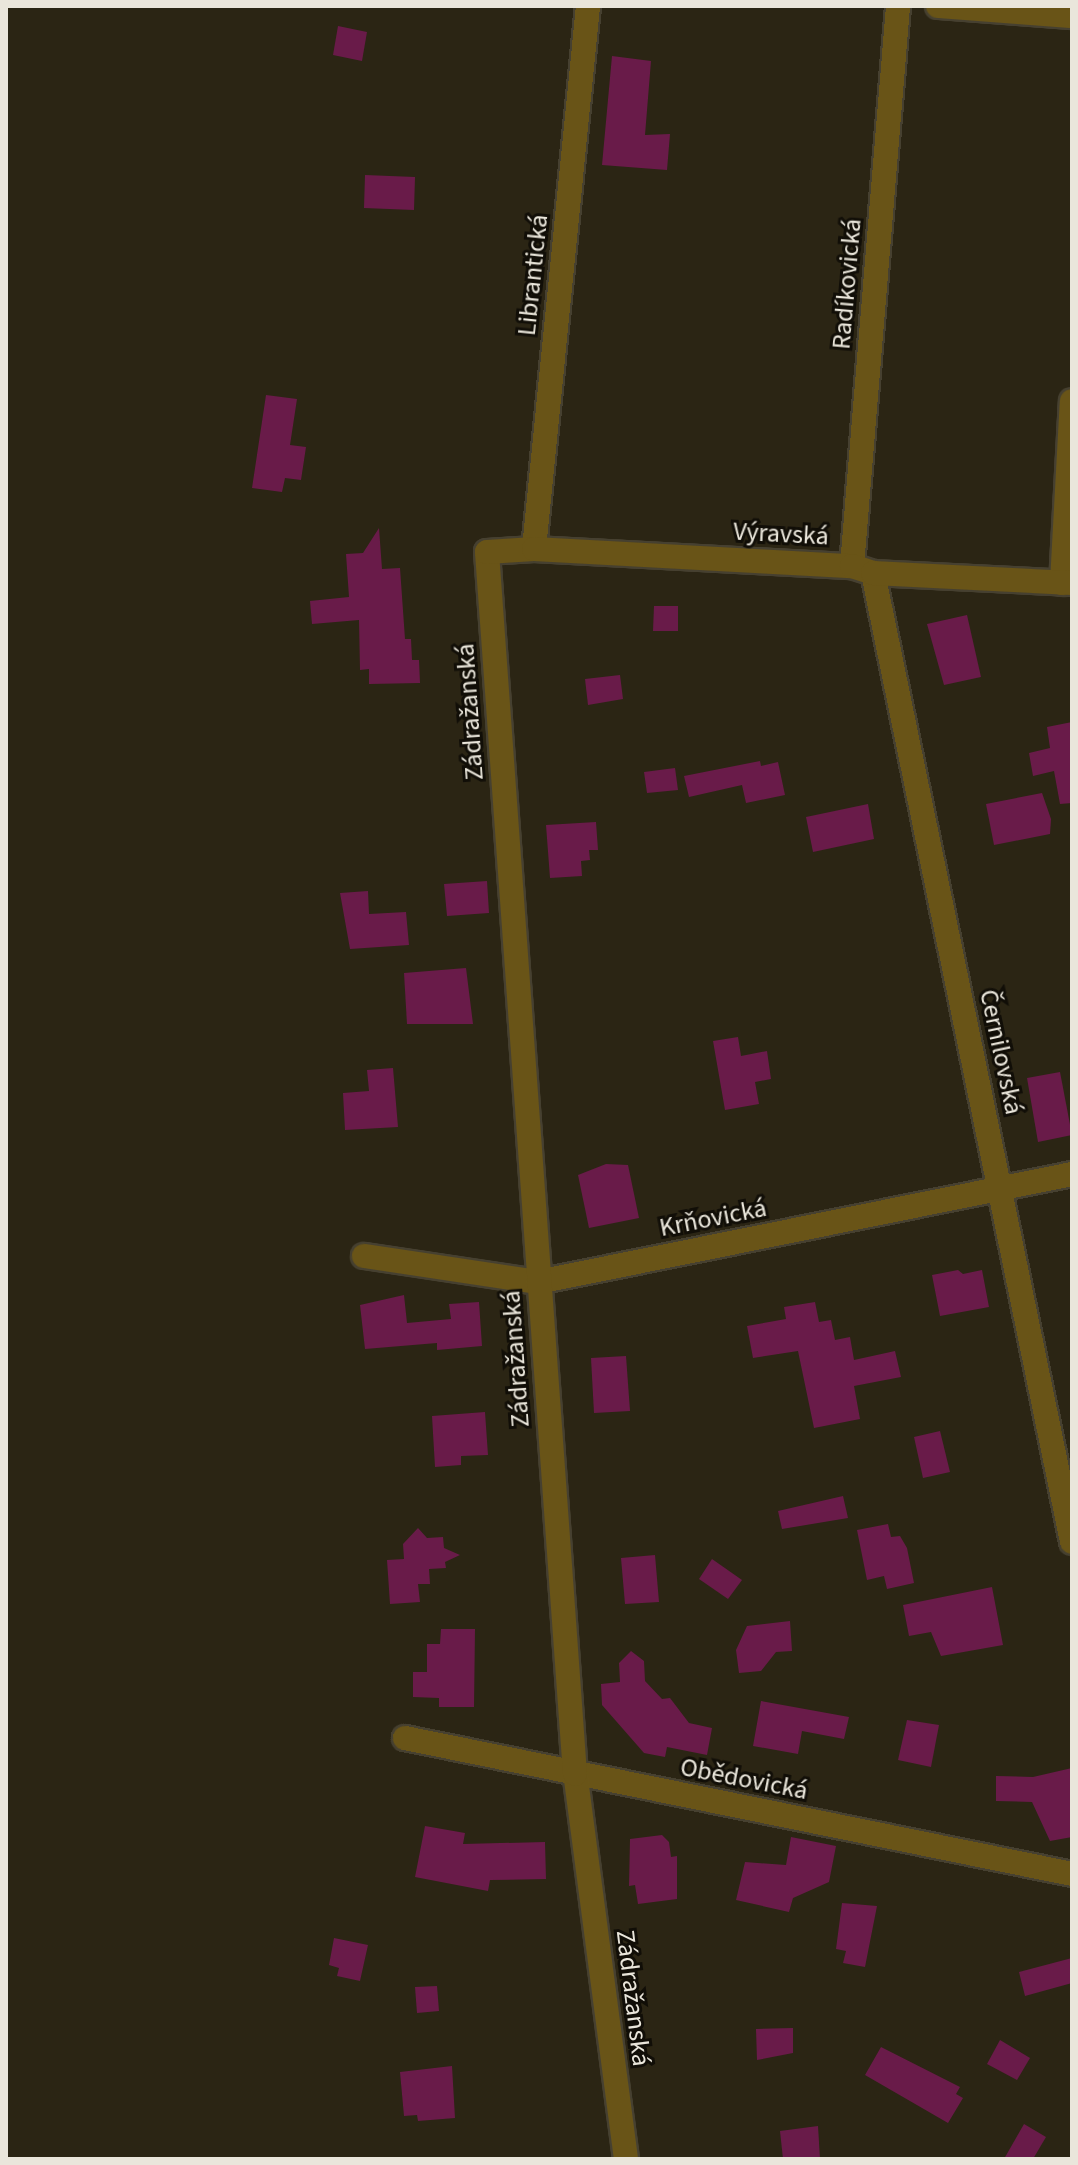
<!DOCTYPE html>
<html>
<head>
<meta charset="utf-8">
<style>
	body { margin:0 }
	#map { position:relative; width:1078px; height:2165px; overflow:hidden; background:#2b2514; font-family:"Source Sans 3",sans-serif }
	div>[style] { position:absolute }
	.building>* { inset:0; background:#691b49 }
	.roads { filter:drop-shadow(2px 0 #464030) drop-shadow(-2px 0 #464030) drop-shadow(0 2px #464030) drop-shadow(0 -2px #464030) }
	.minor>* { height:24px; margin:-12px; padding:0 12px; transform-origin:12px; border-radius:12px; background:#695417 }
	span { translate:-50% -50%; white-space:nowrap; text-align:center; line-height:1.15; -webkit-text-stroke:6px #110e07; paint-order:stroke }
	.street-label { font-size:26px; color:#eae6db }
	.frame { position:absolute; inset:0; border:8px solid #eae6db; pointer-events:none }
</style>
</head>
<body>
<div id="map">
	<div class="building">
		<div style="clip-path:polygon(338px 26px,367px 32px,362px 61px,333px 55px)"></div>
		<div style="clip-path:polygon(612px 56px,651px 61px,645px 135px,670px 134px,667px 170px,602px 165px)"></div>
		<div style="clip-path:polygon(365px 175px,415px 177px,414px 210px,364px 208px)"></div>
		<div style="clip-path:polygon(266px 395px,297px 399px,290px 445px,306px 447px,301px 480px,285px 478px,282px 492px,252px 488px)"></div>
		<div style="clip-path:polygon(379px 528px,382px 569px,400px 568px,405px 639px,411px 639px,412px 660px,419px 660px,420px 683px,369px 684px,369px 669px,360px 670px,359px 620px,312px 624px,310px 601px,349px 597px,346px 554px,363px 553px)"></div>
		<div style="clip-path:polygon(654px 606px,678px 606px,678px 631px,653px 631px)"></div>
		<div style="clip-path:polygon(967px 615px,981px 677px,944px 685px,927px 624px)"></div>
		<div style="clip-path:polygon(620px 675px,623px 699px,588px 705px,585px 679px)"></div>
		<div style="clip-path:polygon(1072px 722px,1072px 803px,1060px 804px,1054px 771px,1033px 776px,1029px 753px,1050px 748px,1047px 727px)"></div>
		<div style="clip-path:polygon(760px 761px,761px 766px,778px 762px,785px 795px,746px 803px,742px 785px,689px 797px,684px 776px)"></div>
		<div style="clip-path:polygon(675px 768px,678px 790px,647px 793px,644px 772px)"></div>
		<div style="clip-path:polygon(1042px 793px,1051px 819px,1050px 834px,994px 845px,986px 804px)"></div>
		<div style="clip-path:polygon(868px 804px,874px 839px,813px 852px,806px 817px)"></div>
		<div style="clip-path:polygon(596px 822px,598px 850px,589px 850px,590px 860px,581px 861px,582px 876px,550px 878px,546px 825px)"></div>
		<div style="clip-path:polygon(487px 881px,489px 913px,447px 916px,444px 884px)"></div>
		<div style="clip-path:polygon(368px 891px,369px 914px,406px 912px,409px 945px,350px 949px,340px 893px)"></div>
		<div style="clip-path:polygon(466px 968px,473px 1024px,407px 1024px,404px 973px)"></div>
		<div style="clip-path:polygon(738px 1037px,741px 1056px,767px 1051px,771px 1079px,755px 1082px,759px 1104px,725px 1110px,713px 1041px)"></div>
		<div style="clip-path:polygon(393px 1068px,398px 1127px,345px 1130px,343px 1093px,369px 1091px,367px 1070px)"></div>
		<div style="clip-path:polygon(1060px 1072px,1072px 1135px,1038px 1142px,1027px 1078px)"></div>
		<div style="clip-path:polygon(606px 1164px,628px 1165px,639px 1218px,589px 1228px,578px 1175px)"></div>
		<div style="clip-path:polygon(958px 1270px,963px 1274px,982px 1270px,989px 1307px,940px 1316px,932px 1275px)"></div>
		<div style="clip-path:polygon(404px 1295px,407px 1323px,451px 1319px,449px 1304px,479px 1302px,482px 1346px,437px 1350px,437px 1343px,365px 1349px,360px 1305px)"></div>
		<div style="clip-path:polygon(815px 1302px,819px 1322px,831px 1320px,835px 1340px,850px 1337px,854px 1360px,895px 1351px,901px 1377px,854px 1386px,860px 1419px,814px 1428px,798px 1351px,753px 1358px,747px 1326px,786px 1319px,784px 1307px)"></div>
		<div style="clip-path:polygon(626px 1356px,630px 1411px,594px 1413px,591px 1358px)"></div>
		<div style="clip-path:polygon(485px 1412px,488px 1455px,461px 1456px,461px 1465px,435px 1467px,432px 1416px)"></div>
		<div style="clip-path:polygon(940px 1431px,950px 1472px,923px 1478px,914px 1437px)"></div>
		<div style="clip-path:polygon(843px 1496px,848px 1518px,782px 1529px,778px 1511px)"></div>
		<div style="clip-path:polygon(888px 1524px,891px 1537px,900px 1536px,907px 1548px,914px 1583px,887px 1589px,884px 1576px,867px 1580px,857px 1530px)"></div>
		<div style="clip-path:polygon(418px 1528px,427px 1538px,443px 1537px,444px 1548px,460px 1555px,445px 1562px,446px 1568px,429px 1569px,430px 1584px,418px 1584px,420px 1602px,390px 1604px,387px 1560px,404px 1559px,403px 1544px)"></div>
		<div style="clip-path:polygon(655px 1555px,659px 1602px,625px 1604px,621px 1558px)"></div>
		<div style="clip-path:polygon(712px 1559px,742px 1580px,728px 1599px,699px 1579px)"></div>
		<div style="clip-path:polygon(992px 1587px,1003px 1645px,941px 1656px,931px 1632px,909px 1636px,903px 1605px)"></div>
		<div style="clip-path:polygon(790px 1621px,792px 1651px,776px 1652px,761px 1671px,739px 1673px,736px 1650px,747px 1626px)"></div>
		<div style="clip-path:polygon(441px 1629px,475px 1629px,474px 1707px,439px 1707px,439px 1698px,413px 1697px,413px 1672px,427px 1672px,427px 1644px,440px 1644px)"></div>
		<div style="clip-path:polygon(631px 1651px,644px 1661px,645px 1681px,662px 1699px,670px 1698px,689px 1723px,712px 1728px,707px 1755px,667px 1747px,665px 1757px,644px 1753px,602px 1705px,601px 1684px,620px 1682px,619px 1663px)"></div>
		<div style="clip-path:polygon(761px 1701px,849px 1717px,844px 1739px,802px 1731px,798px 1754px,753px 1746px)"></div>
		<div style="clip-path:polygon(907px 1720px,939px 1725px,931px 1767px,898px 1760px)"></div>
		<div style="clip-path:polygon(1072px 1768px,1072px 1837px,1050px 1841px,1032px 1802px,996px 1801px,996px 1776px,1033px 1777px)"></div>
		<div style="clip-path:polygon(425px 1826px,465px 1833px,463px 1844px,545px 1842px,546px 1879px,490px 1880px,488px 1891px,415px 1877px)"></div>
		<div style="clip-path:polygon(662px 1835px,669px 1842px,671px 1857px,677px 1856px,677px 1899px,638px 1904px,635px 1885px,629px 1886px,630px 1839px)"></div>
		<div style="clip-path:polygon(791px 1837px,836px 1846px,829px 1882px,793px 1898px,789px 1912px,736px 1900px,745px 1862px,786px 1865px)"></div>
		<div style="clip-path:polygon(842px 1903px,877px 1906px,865px 1967px,843px 1963px,846px 1951px,836px 1949px)"></div>
		<div style="clip-path:polygon(334px 1938px,368px 1945px,360px 1981px,337px 1976px,339px 1968px,329px 1965px)"></div>
		<div style="clip-path:polygon(1072px 1958px,1072px 1983px,1025px 1996px,1019px 1972px)"></div>
		<div style="clip-path:polygon(437px 1986px,439px 2011px,417px 2013px,415px 1987px)"></div>
		<div style="clip-path:polygon(793px 2028px,793px 2053px,757px 2060px,756px 2029px)"></div>
		<div style="clip-path:polygon(1000px 2040px,1030px 2058px,1017px 2080px,987px 2064px)"></div>
		<div style="clip-path:polygon(881px 2047px,960px 2087px,956px 2094px,963px 2098px,948px 2123px,865px 2075px)"></div>
		<div style="clip-path:polygon(452px 2066px,455px 2118px,418px 2121px,417px 2115px,404px 2116px,400px 2072px)"></div>
		<div style="clip-path:polygon(1024px 2124px,1046px 2137px,1033px 2159px,1004px 2159px)"></div>
		<div style="clip-path:polygon(818px 2126px,820px 2159px,783px 2159px,780px 2131px)"></div>
	</div>
	<div class="roads">
		<div class="minor">
			<div style="left:938px;top:6px;width:134px;rotate:4.3deg"></div>
			<div style="left:534px;top:549px;width:546px;rotate:-84.32deg"></div>
			<div style="left:852px;top:566px;width:562px;rotate:-85.3deg"></div>
			<div style="left:873px;top:573px;width:989px;rotate:78.39deg"></div>
			<div style="left:1062px;top:583px;width:182px;rotate:-86.9deg"></div>
			<div style="left:364px;top:1256px;width:176px;rotate:8.5deg"></div>
			<div style="left:538px;top:1282px;width:545px;rotate:-11.43deg"></div>
			<div style="left:405px;top:1738px;width:681px;rotate:11.52deg"></div>
			<div style="left:626px;top:2159px;width:388px;rotate:-97.5deg"></div>
			<div style="left:575px;top:1774px;width:1225px;rotate:-94.12deg"></div>
			<div style="left:487px;top:552px;width:47px;rotate:-3.7deg"></div>
			<div style="left:534px;top:549px;width:318px;rotate:3.1deg"></div>
			<div style="left:852px;top:566px;width:22px;rotate:18deg"></div>
			<div style="left:873px;top:573px;width:199px;rotate:2.9deg"></div>
		</div>
	</div>
	<div class="street-label">
		<span style="left:533px;top:275px;rotate:-84deg">Librantická</span>
		<span style="left:847px;top:284px;rotate:-85deg">Radíkovická</span>
		<span style="left:781px;top:534px;rotate:3deg">Výravská</span>
		<span style="left:470px;top:712px;rotate:-94deg">Zádražanská</span>
		<span style="left:1001px;top:1052px;rotate:78deg">Černilovská</span>
		<span style="left:713px;top:1218px;rotate:-11deg">Krňovická</span>
		<span style="left:516px;top:1359px;rotate:-94deg">Zádražanská</span>
		<span style="left:744px;top:1779px;rotate:11deg">Obědovická</span>
		<span style="left:633px;top:1998px;rotate:83deg">Zádražanská</span>
	</div>
	<div class="frame"></div>
</div>
</body>
</html>
